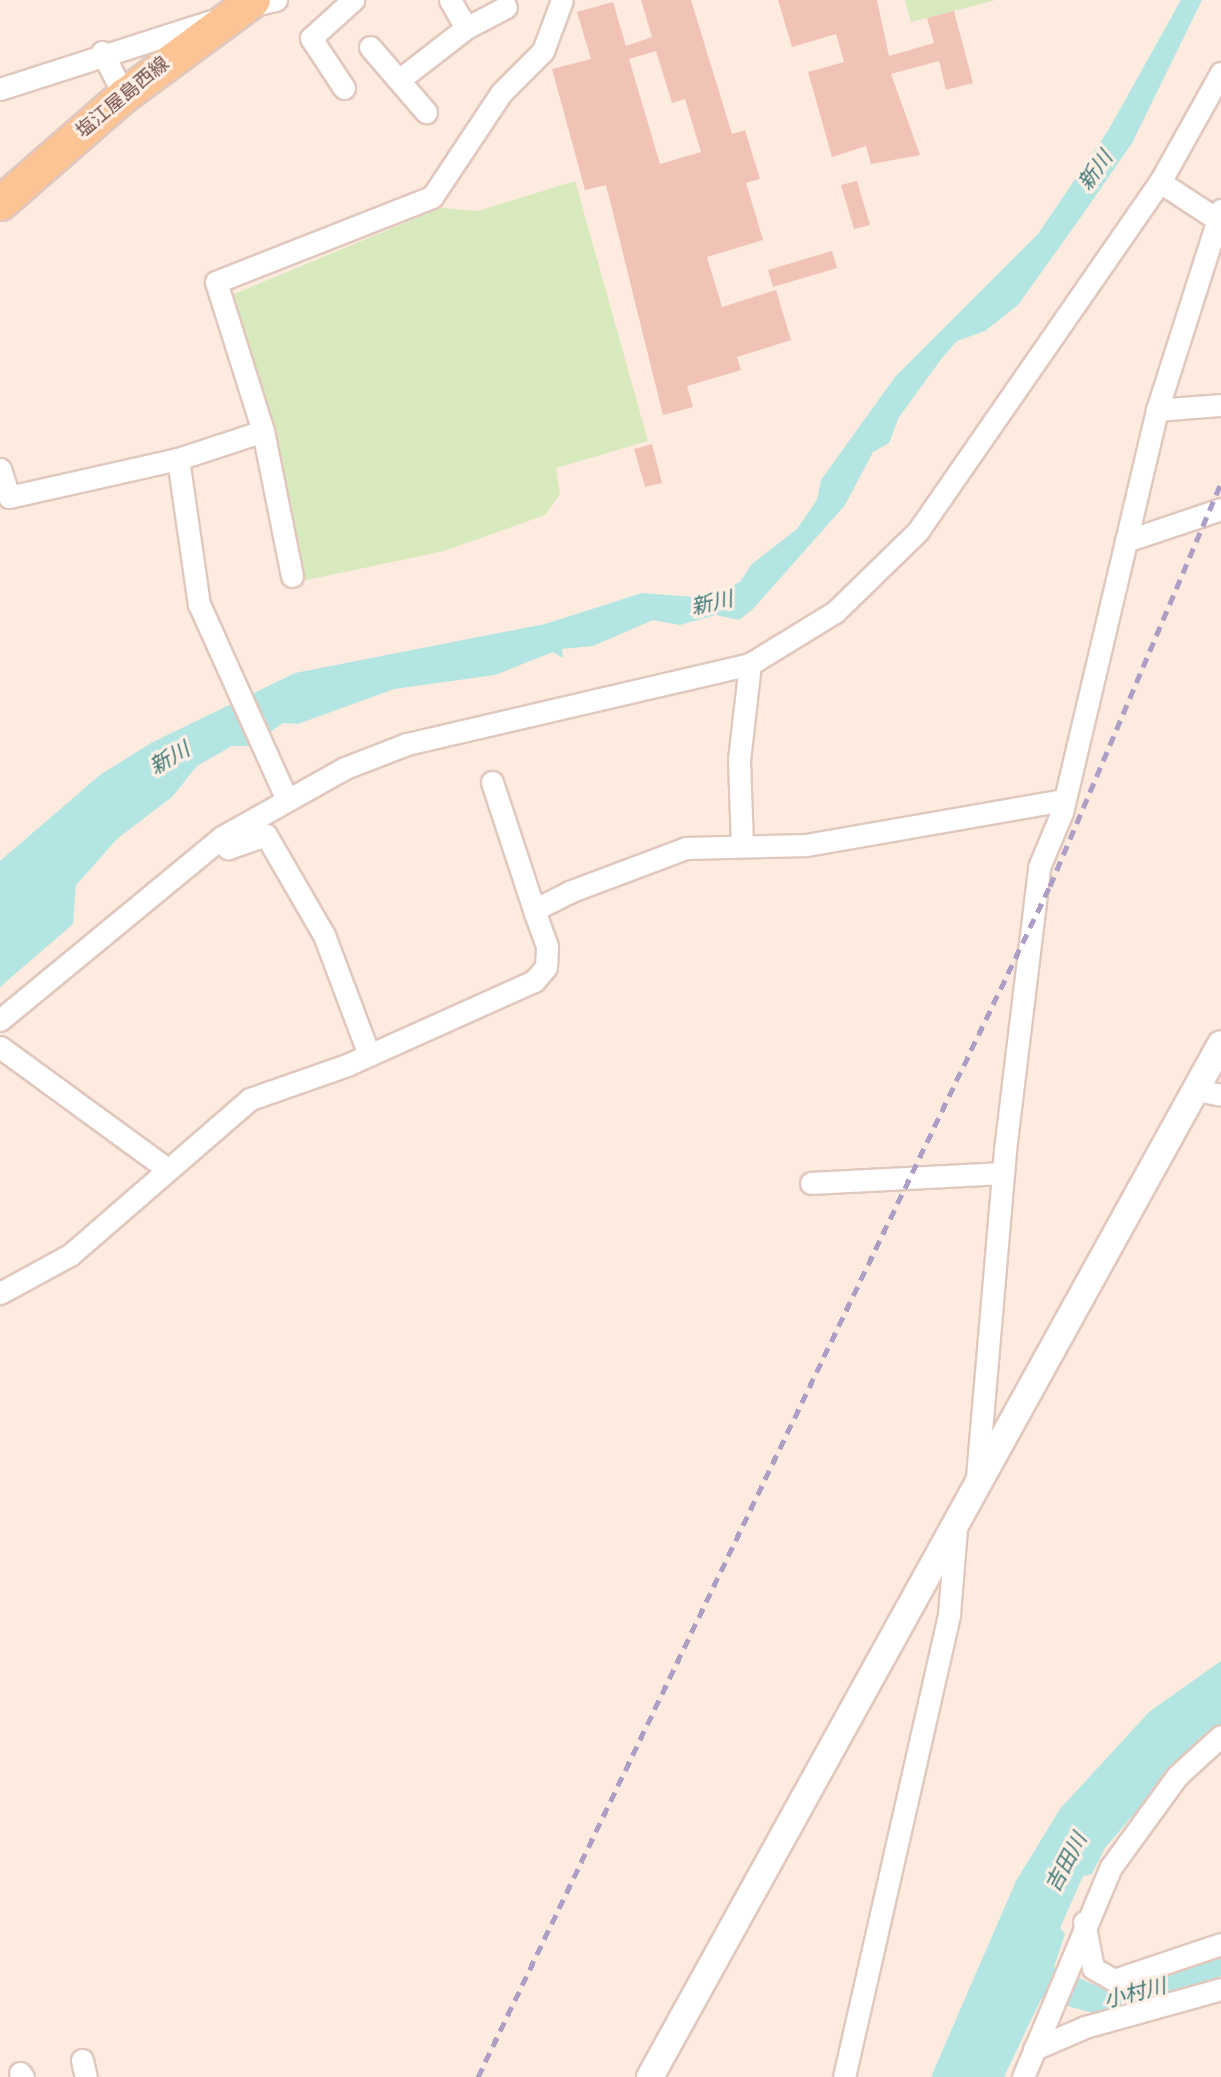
<!DOCTYPE html>
<html>
<head>
<meta charset="utf-8">
<style>
	body { margin:0 }
	#map { position:relative; width:1221px; height:2077px; overflow:hidden; background:#fcebde; font-family:"Varela Round","Noto Sans JP",sans-serif }
	div>[style] { position:absolute }
	.green>* { inset:0; background:#d7e9bd }
	.water>* { inset:0; background:#b3e5e3 }
	.building>* { inset:0; background:#f1c3b6 }
	.roads { filter:drop-shadow(2px 0 #e1c8be) drop-shadow(-2px 0 #e1c8be) drop-shadow(0 2px #e1c8be) drop-shadow(0 -2px #e1c8be) }
	.minor>* { height:21px; margin:-10.5px; padding:0 10.5px; transform-origin:10.5px; border-radius:10.5px; background:#fff }
	.tertiary>* { height:26px; margin:-13px; padding:0 13px; transform-origin:13px; border-radius:13px; background:#fff }
	.primary>* { height:33px; margin:-16.5px; padding:0 16.5px; transform-origin:16.5px; border-radius:16.5px; background:#fcc395 }
	.rail>* { height:5px; margin-top:-2.5px; transform-origin:0; background:repeating-linear-gradient(90deg,#ac9ec4 0 10px,transparent 0 17px) }
	span { translate:-50% -50%; white-space:nowrap; text-align:center; line-height:1.15; -webkit-text-stroke:6px #ffefe4; paint-order:stroke }
	.street-label { font-size:19px; color:#714e47 }
	.water-label { font-size:21px; color:#3b7877; font-style:italic }
</style>
</head>
<body>
<div id="map">
	<div class="green">
		<div style="clip-path:polygon(905px 0,996px 0,911px 22px)"></div>
		<div style="clip-path:polygon(575px 181px,648px 441px,556px 468px,560px 494px,545px 515px,444px 551px,302px 581px,232px 295px,440px 208px,478px 211px)"></div>
	</div>
	<div class="water">
		<div style="clip-path:polygon(1181px 0,1202px 0,1132px 143px,1083px 214px,1018px 305px,985px 331px,957px 341px,942px 358px,899px 417px,889px 443px,873px 452px,845px 505px,753px 609px,739px 620px,716px 615px,680px 625px,653px 620px,593px 646px,562px 649px,563px 658px,553px 652px,495px 675px,394px 689px,298px 724px,283px 723px,250px 746px,232px 746px,197px 766px,172px 797px,118px 838px,76px 885px,73px 924px,0 987px,0 861px,100px 775px,151px 743px,295px 673px,545px 624px,642px 593px,707px 598px,740px 582px,752px 564px,797px 529px,817px 500px,821px 480px,895px 377px,1038px 234px,1109px 129px)"></div>
		<div style="clip-path:polygon(1221px 1661px,1221px 1726px,1179px 1761px,1105px 1848px,1092px 1874px,1083px 1876px,1060px 1928px,1065px 1934px,1054px 1967px,1113px 1993px,1221px 1957px,1221px 1976px,1101px 2015px,1041px 1999px,1004px 2077px,931px 2077px,1016px 1881px,1060px 1809px,1149px 1712px)"></div>
	</div>
	<div class="building">
		<div style="clip-path:polygon(evenodd,641px 0,691px 0,732px 134px,745px 130px,760px 179px,746px 183px,763px 240px,707px 257px,722px 307px,776px 290px,791px 340px,737px 357px,741px 370px,687px 386px,693px 407px,663px 415px,606px 185px,585px 190px,552px 69px,591px 59px,577px 12px,613px 2px,626px 46px,652px 37px,641px 0,656px 51px,672px 103px,685px 99px,701px 152px,660px 164px,629px 59px,656px 51px)"></div>
		<div style="clip-path:polygon(778px 0,877px 0,889px 56px,934px 43px,927px 18px,954px 11px,973px 83px,946px 90px,939px 61px,891px 74px,920px 155px,871px 164px,866px 146px,832px 157px,808px 72px,844px 62px,836px 34px,792px 47px)"></div>
		<div style="clip-path:polygon(857px 181px,870px 225px,854px 229px,841px 185px)"></div>
		<div style="clip-path:polygon(832px 251px,837px 268px,773px 287px,768px 270px)"></div>
		<div style="clip-path:polygon(652px 444px,662px 483px,645px 487px,634px 449px)"></div>
	</div>
	<div class="roads">
		<div class="minor">
			<div style="left:450px;top:0;width:32px;rotate:60deg"></div>
			<div style="left:240px;top:8px;width:37px;rotate:-13deg"></div>
			<div style="left:370px;top:47px;width:86px;rotate:49.3deg"></div>
			<div style="left:102px;top:52px;width:48px;rotate:62.9deg"></div>
			<div style="left:399px;top:80px;width:85px;rotate:-37.8deg"></div>
			<div style="left:466px;top:28px;width:45px;rotate:-27.7deg"></div>
			<div style="left:344px;top:88px;width:60px;rotate:-123.4deg"></div>
			<div style="left:311px;top:38px;width:57px;rotate:-42.1deg"></div>
			<div style="left:0;top:89px;width:223px;rotate:-17.8deg"></div>
			<div style="left:1160px;top:182px;width:69px;rotate:33.2deg"></div>
			<div style="left:1157px;top:410px;width:64px;rotate:-4.5deg"></div>
			<div style="left:178px;top:459px;width:147px;rotate:81.8deg"></div>
			<div style="left:199px;top:604px;width:213px;rotate:65.8deg"></div>
			<div style="left:0;top:469px;width:29px;rotate:72deg"></div>
			<div style="left:9px;top:497px;width:173px;rotate:-12.7deg"></div>
			<div style="left:178px;top:459px;width:89px;rotate:-18.2deg"></div>
			<div style="left:1126px;top:541px;width:100px;rotate:-18.6deg"></div>
			<div style="left:292px;top:576px;width:148px;rotate:-101.3deg"></div>
			<div style="left:263px;top:431px;width:156px;rotate:-107.5deg"></div>
			<div style="left:216px;top:282px;width:232px;rotate:-21.5deg"></div>
			<div style="left:432px;top:197px;width:125px;rotate:-56.4deg"></div>
			<div style="left:501px;top:93px;width:59px;rotate:-45deg"></div>
			<div style="left:543px;top:51px;width:54px;rotate:-69.6deg"></div>
			<div style="left:492px;top:782px;width:135px;rotate:71.8deg"></div>
			<div style="left:222px;top:837px;width:13px;rotate:61deg"></div>
			<div style="left:228px;top:848px;width:40px;rotate:-18.9deg"></div>
			<div style="left:266px;top:835px;width:116px;rotate:59.9deg"></div>
			<div style="left:324px;top:935px;width:128px;rotate:69.4deg"></div>
			<div style="left:742px;top:846px;width:86px;rotate:-92deg"></div>
			<div style="left:739px;top:760px;width:97px;rotate:-83.5deg"></div>
			<div style="left:0;top:1020px;width:288px;rotate:-39.5deg"></div>
			<div style="left:222px;top:837px;width:141px;rotate:-29.3deg"></div>
			<div style="left:345px;top:768px;width:66px;rotate:-21.2deg"></div>
			<div style="left:407px;top:744px;width:352px;rotate:-13.1deg"></div>
			<div style="left:750px;top:664px;width:100px;rotate:-31.5deg"></div>
			<div style="left:835px;top:612px;width:116px;rotate:-44.3deg"></div>
			<div style="left:918px;top:531px;width:425px;rotate:-55.3deg"></div>
			<div style="left:1160px;top:182px;width:125px;rotate:-60.8deg"></div>
			<div style="left:0;top:1047px;width:207px;rotate:36.1deg"></div>
			<div style="left:1196px;top:1090px;width:25px;rotate:11deg"></div>
			<div style="left:811px;top:1183px;width:192px;rotate:-3deg"></div>
			<div style="left:0;top:1293px;width:80px;rotate:-28.5deg"></div>
			<div style="left:70px;top:1255px;width:238px;rotate:-40.9deg"></div>
			<div style="left:250px;top:1099px;width:103px;rotate:-19.3deg"></div>
			<div style="left:347px;top:1065px;width:205px;rotate:-24.2deg"></div>
			<div style="left:534px;top:981px;width:18px;rotate:-49deg"></div>
			<div style="left:546px;top:967px;width:21px;rotate:-87deg"></div>
			<div style="left:547px;top:946px;width:38px;rotate:-110deg"></div>
			<div style="left:534px;top:910px;width:39px;rotate:-27deg"></div>
			<div style="left:569px;top:892px;width:125px;rotate:-20.6deg"></div>
			<div style="left:686px;top:848px;width:120px;rotate:-1.4deg"></div>
			<div style="left:806px;top:845px;width:262px;rotate:-9.9deg"></div>
			<div style="left:976px;top:1489px;width:340px;rotate:-85.1deg"></div>
			<div style="left:1005px;top:1150px;width:285px;rotate:-83.1deg"></div>
			<div style="left:1039px;top:867px;width:60px;rotate:-67.3deg"></div>
			<div style="left:1062px;top:812px;width:413px;rotate:-76.7deg"></div>
			<div style="left:1157px;top:410px;width:210px;rotate:-72.3deg"></div>
			<div style="left:1084px;top:1922px;width:47px;rotate:78.9deg"></div>
			<div style="left:1093px;top:1968px;width:24px;rotate:30deg"></div>
			<div style="left:1114px;top:1980px;width:113px;rotate:-18.6deg"></div>
			<div style="left:1034px;top:2049px;width:56px;rotate:-23.3deg"></div>
			<div style="left:1085px;top:2027px;width:141px;rotate:-15.6deg"></div>
			<div style="left:82px;top:2060px;width:17px;rotate:77deg"></div>
			<div style="left:20px;top:2073px;width:5px;rotate:53deg"></div>
			<div style="left:844px;top:2077px;width:475px;rotate:-77.2deg"></div>
			<div style="left:949px;top:1614px;width:86px;rotate:-85.3deg"></div>
			<div style="left:1023px;top:2077px;width:228px;rotate:-67.3deg"></div>
			<div style="left:1111px;top:1867px;width:112px;rotate:-54deg"></div>
			<div style="left:1177px;top:1776px;width:59px;rotate:-42.3deg"></div>
		</div>
		<div class="tertiary">
			<div style="left:650px;top:2077px;width:1180px;rotate:-61.07deg"></div>
		</div>
		<div class="primary">
			<div style="left:0;top:203px;width:164px;rotate:-41.1deg"></div>
			<div style="left:124px;top:95px;width:160px;rotate:-36.4deg"></div>
		</div>
	</div>
	<div class="rail">
		<div style="left:478px;top:2077px;width:1321px;rotate:-64.35deg"></div>
		<div style="left:1050px;top:886px;width:438px;rotate:-67deg"></div>
	</div>
	<div class="street-label">
		<span style="left:123px;top:98px;rotate:-40deg">塩江屋島西線</span>
	</div>
	<div class="water-label">
		<span style="left:1096px;top:171px;rotate:-54deg">新川</span>
		<span style="left:712px;top:604px;rotate:-13deg">新川</span>
		<span style="left:170px;top:759px;rotate:-30deg">新川</span>
		<span style="left:1067px;top:1863px;rotate:-62deg">吉田川</span>
		<span style="left:1135px;top:1994px;rotate:-14deg">小村川</span>
	</div>
</div>
</body>
</html>
